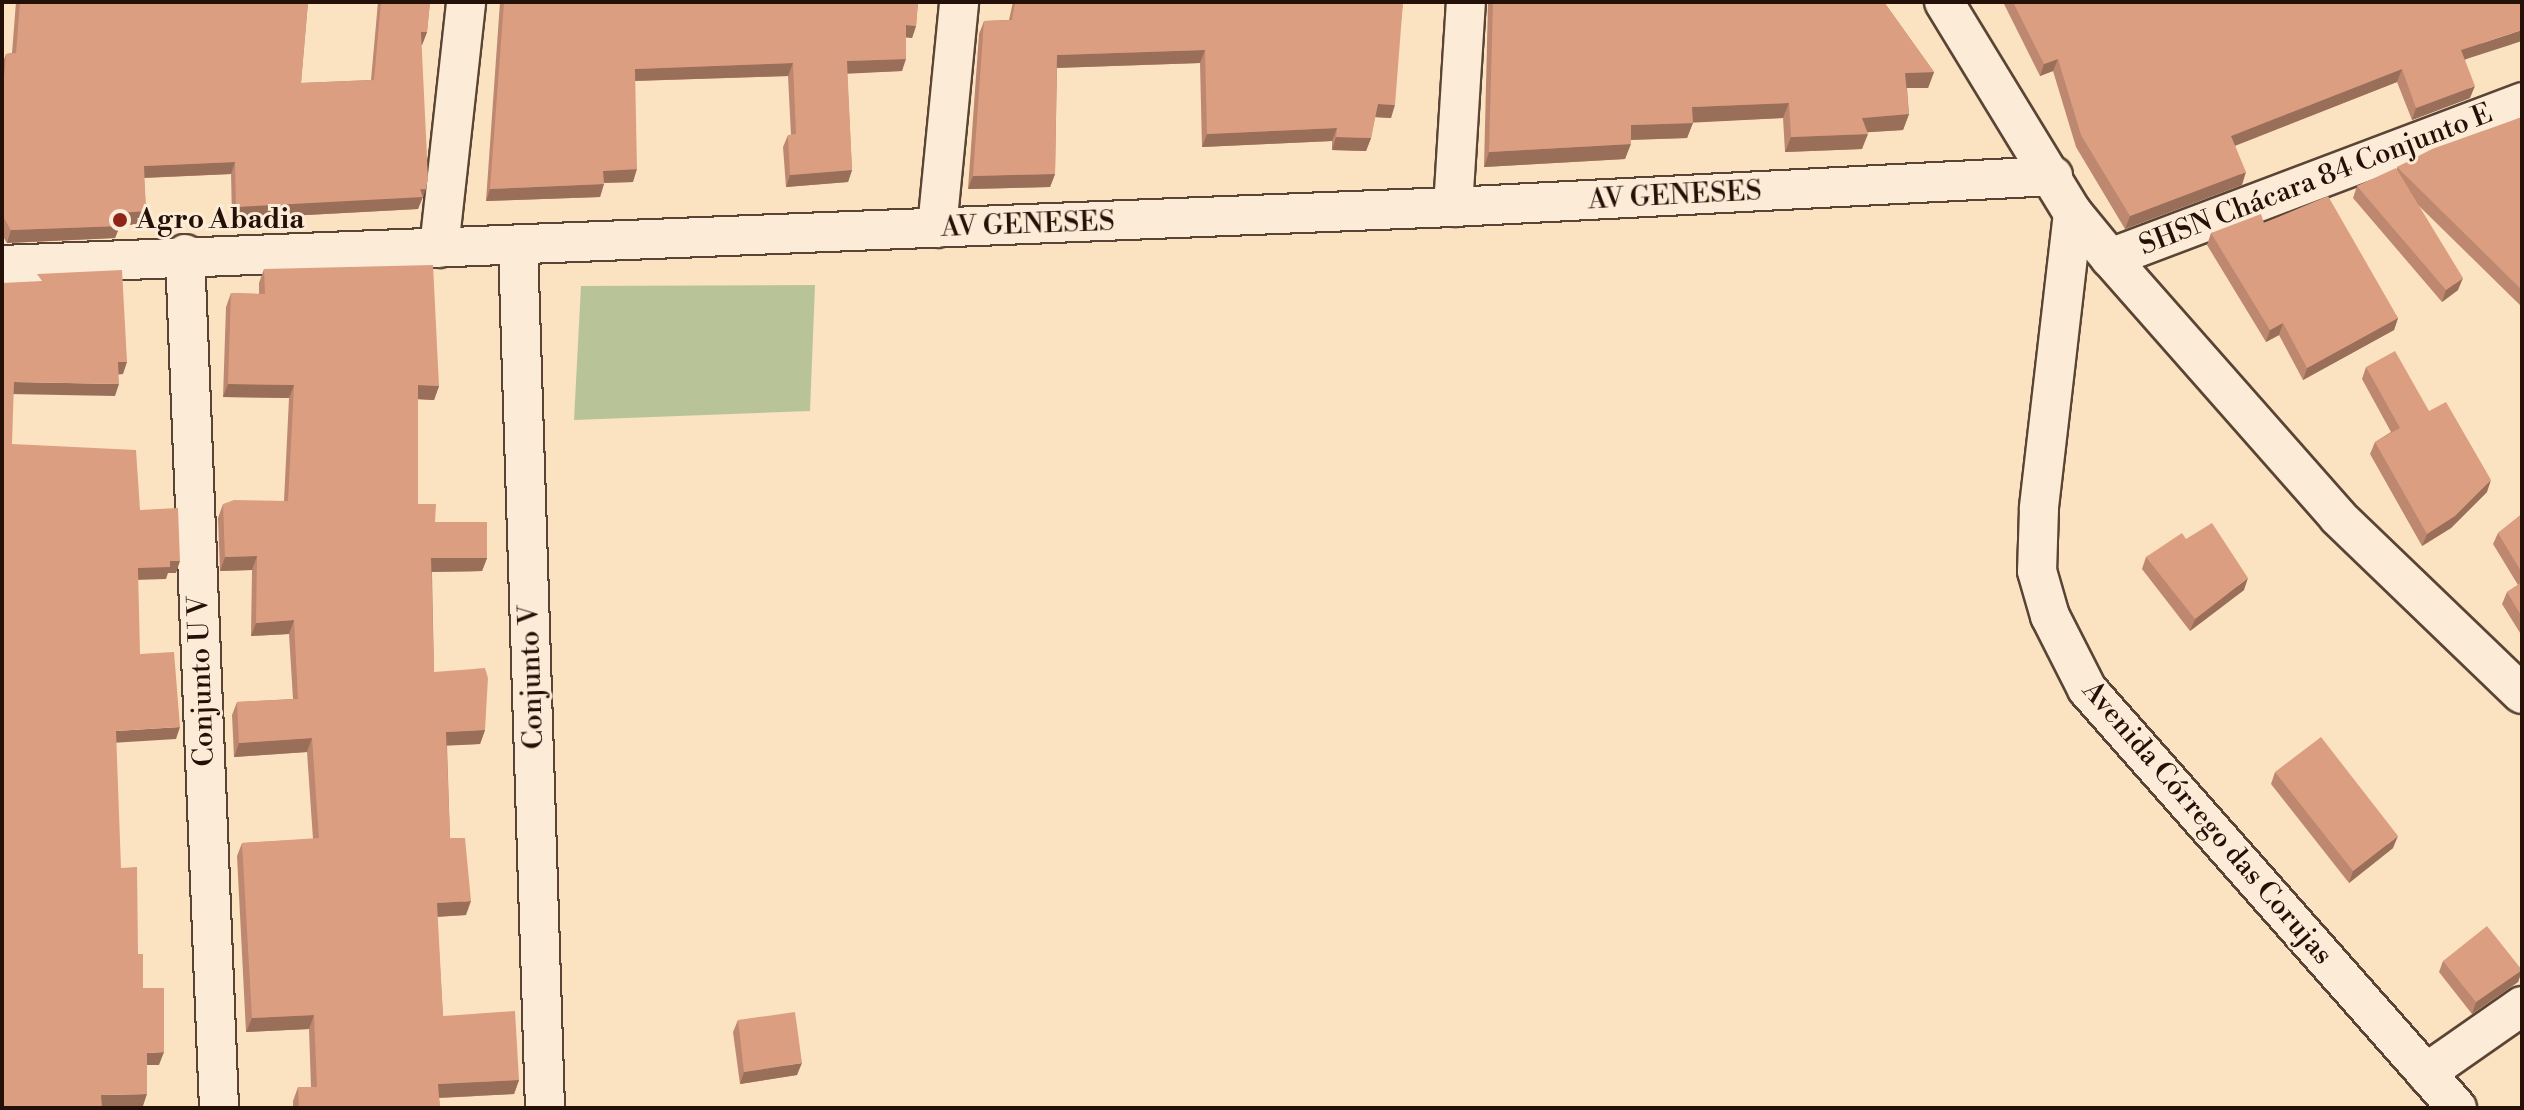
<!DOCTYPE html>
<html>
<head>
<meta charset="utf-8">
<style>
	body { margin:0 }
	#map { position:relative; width:2524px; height:1110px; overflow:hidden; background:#fbe2c1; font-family:"Libre Bodoni",serif }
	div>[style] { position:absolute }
	.green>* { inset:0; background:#b8c498 }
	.roads { filter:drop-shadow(2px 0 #5a4435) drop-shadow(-2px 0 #5a4435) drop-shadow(0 2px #5a4435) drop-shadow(0 -2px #5a4435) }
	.minor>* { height:38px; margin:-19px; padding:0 19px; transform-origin:19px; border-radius:19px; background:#fcecd7 }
	.wall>* { inset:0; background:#bd886f }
	.shaded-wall>* { inset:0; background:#9a6f5a }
	.building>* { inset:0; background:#dc9e81 }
	.dots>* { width:22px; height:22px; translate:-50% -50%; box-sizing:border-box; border:4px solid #fcecd7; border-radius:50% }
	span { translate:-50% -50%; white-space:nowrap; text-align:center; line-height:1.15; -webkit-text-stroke:6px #fcecd7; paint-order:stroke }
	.street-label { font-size:28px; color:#241006 }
	.poi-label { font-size:28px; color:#241006; font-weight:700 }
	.left { translate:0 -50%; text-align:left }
	.frame { position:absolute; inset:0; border:4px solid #241006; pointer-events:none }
</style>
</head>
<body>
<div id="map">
	<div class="green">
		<div style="clip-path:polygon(815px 285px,810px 411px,574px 420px,581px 286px)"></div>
	</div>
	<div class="roads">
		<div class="minor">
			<div style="left:1944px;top:2px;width:247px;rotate:58.6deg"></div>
			<div style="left:2073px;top:213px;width:58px;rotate:50.6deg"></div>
			<div style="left:2110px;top:258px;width:345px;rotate:48.6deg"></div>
			<div style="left:2338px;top:517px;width:255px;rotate:43.9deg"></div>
			<div style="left:1453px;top:207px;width:205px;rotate:-86.4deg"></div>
			<div style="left:2073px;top:213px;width:298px;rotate:96.6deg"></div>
			<div style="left:2039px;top:509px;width:62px;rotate:91.8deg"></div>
			<div style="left:2037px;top:571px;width:47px;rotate:73.9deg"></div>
			<div style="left:2050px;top:616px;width:82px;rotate:63.1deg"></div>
			<div style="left:2087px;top:689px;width:559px;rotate:48.55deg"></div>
			<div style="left:937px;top:228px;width:227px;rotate:-84.4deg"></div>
			<div style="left:518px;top:245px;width:863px;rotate:88.21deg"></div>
			<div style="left:439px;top:248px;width:247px;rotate:-83.7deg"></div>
			<div style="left:185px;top:254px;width:855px;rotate:87.72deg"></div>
			<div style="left:2110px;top:258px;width:441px;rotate:-20.7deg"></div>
			<div style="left:2px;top:265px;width:1452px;rotate:-2.29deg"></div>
			<div style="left:1453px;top:207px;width:601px;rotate:-2.96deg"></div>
			<div style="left:2426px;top:1073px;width:117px;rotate:-34.9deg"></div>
		</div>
	</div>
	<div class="wall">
		<div style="clip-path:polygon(16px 2px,308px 2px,301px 83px,371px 80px,378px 2px,430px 2px,427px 32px,422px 45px,421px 45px,426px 189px,418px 209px,232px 219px,231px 174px,144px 178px,146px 211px,141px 224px,120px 225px,115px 238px,7px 243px,2px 235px,2px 65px,6px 54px,12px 53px)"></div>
		<div style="clip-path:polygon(500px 2px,918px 2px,916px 26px,912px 38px,906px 37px,902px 71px,847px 73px,852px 170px,848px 182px,786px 187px,783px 147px,788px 135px,791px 135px,788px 76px,635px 81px,633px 182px,604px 183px,600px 197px,486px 201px)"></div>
		<div style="clip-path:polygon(1013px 2px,1403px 2px,1391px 118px,1375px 117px,1371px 138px,1366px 151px,1332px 150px,1332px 141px,1202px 147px,1200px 63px,1057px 68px,1055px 174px,1050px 187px,968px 189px,979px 34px,984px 21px,1009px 20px)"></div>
		<div style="clip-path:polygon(1488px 2px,1884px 2px,1934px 72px,1928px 88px,1907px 88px,1909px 114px,1903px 130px,1867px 132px,1862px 149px,1785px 152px,1783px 118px,1693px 122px,1687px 138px,1631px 140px,1625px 159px,1484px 167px)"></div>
		<div style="clip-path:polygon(2003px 2px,2522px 2px,2465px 60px,2470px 98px,2412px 120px,2397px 82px,2235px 145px,2242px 185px,2125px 229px,2076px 147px,2053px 71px,2040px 76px)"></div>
		<div style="clip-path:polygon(2522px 117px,2522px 307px,2418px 205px,2458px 290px,2442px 302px,2353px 198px,2357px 186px,2397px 169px,2397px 167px)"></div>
		<div style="clip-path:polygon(2264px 223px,2398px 318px,2394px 330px,2303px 380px,2279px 335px,2266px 342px,2207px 245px,2211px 233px)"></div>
		<div style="clip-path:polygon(264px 269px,439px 386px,434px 400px,418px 399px,418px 504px,435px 522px,487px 558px,482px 571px,432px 572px,434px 672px,485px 730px,480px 744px,447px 745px,450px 838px,466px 915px,437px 917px,443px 1016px,519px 1080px,514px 1094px,439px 1098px,440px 1108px,293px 1108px,293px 1101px,298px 1087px,311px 1087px,309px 1029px,246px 1032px,237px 856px,242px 843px,313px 839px,307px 752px,234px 757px,232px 715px,237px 702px,293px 699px,289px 634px,251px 636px,252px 570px,220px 571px,218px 518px,223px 504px,284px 501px,289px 398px,223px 397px,226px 307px,231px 293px,259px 294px,259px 283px)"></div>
		<div style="clip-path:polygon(2366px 367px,2429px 411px,2487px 492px,2451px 528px,2422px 546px,2370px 454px,2375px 442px,2391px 432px,2362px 379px)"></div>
		<div style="clip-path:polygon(2522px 514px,2522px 636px,2502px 604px,2507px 592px,2518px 585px,2493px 544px,2498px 533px)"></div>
		<div style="clip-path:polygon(2186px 539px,2244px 590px,2190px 631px,2142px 569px,2146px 557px)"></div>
		<div style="clip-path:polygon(2275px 772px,2393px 848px,2349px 883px,2271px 784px)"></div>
		<div style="clip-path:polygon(2443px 961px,2522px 969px,2522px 971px,2518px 982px,2472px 1014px,2439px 972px)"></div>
		<div style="clip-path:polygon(738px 1020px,797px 1075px,740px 1084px,733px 1032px)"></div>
	</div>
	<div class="shaded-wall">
		<div style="clip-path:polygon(906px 25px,916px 26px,912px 38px,902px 37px)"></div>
		<div style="clip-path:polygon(2522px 30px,2522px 41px,2457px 62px,2461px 50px)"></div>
		<div style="clip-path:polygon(421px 32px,427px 32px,422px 45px,416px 45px)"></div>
		<div style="clip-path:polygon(1205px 50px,1200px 63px,1052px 68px,1057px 55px)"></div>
		<div style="clip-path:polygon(906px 59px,902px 71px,842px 74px,847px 61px)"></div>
		<div style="clip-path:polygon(2058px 59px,2053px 71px,2040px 76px,2044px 64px)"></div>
		<div style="clip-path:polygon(793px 63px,788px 76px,630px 81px,635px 69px)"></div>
		<div style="clip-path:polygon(2402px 69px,2397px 82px,2227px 149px,2231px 136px)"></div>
		<div style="clip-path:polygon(1934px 72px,1928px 88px,1900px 88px,1905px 73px)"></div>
		<div style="clip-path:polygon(2475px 86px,2470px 98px,2412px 120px,2416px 108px)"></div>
		<div style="clip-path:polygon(1789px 103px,1783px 118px,1686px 123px,1692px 107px)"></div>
		<div style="clip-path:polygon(1378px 104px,1395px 105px,1391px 118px,1373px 117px)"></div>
		<div style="clip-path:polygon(1909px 114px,1903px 130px,1857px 133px,1862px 118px)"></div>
		<div style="clip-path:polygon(1693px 123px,1687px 138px,1625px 140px,1631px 125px)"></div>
		<div style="clip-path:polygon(1337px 128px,1332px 141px,1202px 147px,1207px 134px)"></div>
		<div style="clip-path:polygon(1868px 134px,1862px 149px,1785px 152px,1791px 137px)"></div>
		<div style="clip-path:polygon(1336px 137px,1371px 138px,1366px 151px,1332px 150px)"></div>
		<div style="clip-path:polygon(1631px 144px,1625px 159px,1484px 167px,1489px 152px)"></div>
		<div style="clip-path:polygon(235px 162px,231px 174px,139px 178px,144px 166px)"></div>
		<div style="clip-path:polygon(637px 169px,633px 182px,599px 183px,603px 171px)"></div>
		<div style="clip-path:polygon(852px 170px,848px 182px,786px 187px,790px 175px)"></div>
		<div style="clip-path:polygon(2246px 172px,2242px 185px,2125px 229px,2130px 216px)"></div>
		<div style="clip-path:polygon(1055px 174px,1050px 187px,968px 189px,973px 176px)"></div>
		<div style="clip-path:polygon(604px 184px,600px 197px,486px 201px,490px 189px)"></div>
		<div style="clip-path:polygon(426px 189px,418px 209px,232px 219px,236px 207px)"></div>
		<div style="clip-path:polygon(146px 211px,141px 224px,115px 226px,119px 213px)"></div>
		<div style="clip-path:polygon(120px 226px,115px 238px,7px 243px,11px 230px)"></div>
		<div style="clip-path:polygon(2463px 278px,2458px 290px,2442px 302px,2446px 290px)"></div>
		<div style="clip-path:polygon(2398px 318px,2394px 330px,2303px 380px,2307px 368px)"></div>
		<div style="clip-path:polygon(2283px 323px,2279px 335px,2266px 342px,2270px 330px)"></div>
		<div style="clip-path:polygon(118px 362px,127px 362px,123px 374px,114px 375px)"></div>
		<div style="clip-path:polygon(14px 382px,119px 384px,115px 396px,9px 394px)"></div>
		<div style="clip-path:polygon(228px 384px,294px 385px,289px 398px,223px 397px)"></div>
		<div style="clip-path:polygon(418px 385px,439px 386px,434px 400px,413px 399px)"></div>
		<div style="clip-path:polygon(2491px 480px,2487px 492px,2451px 528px,2422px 546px,2427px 534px)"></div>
		<div style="clip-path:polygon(257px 556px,252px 570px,220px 571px,225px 557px)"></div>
		<div style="clip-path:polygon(431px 558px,487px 558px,482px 571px,426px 572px)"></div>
		<div style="clip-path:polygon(170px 561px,180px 561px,176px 573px,168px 573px,166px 579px,134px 580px,138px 568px)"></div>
		<div style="clip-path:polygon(2248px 578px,2244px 590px,2190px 631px,2195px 619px)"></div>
		<div style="clip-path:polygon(294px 620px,289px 634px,251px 636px,256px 623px)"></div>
		<div style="clip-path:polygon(180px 727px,176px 739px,111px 743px,116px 731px)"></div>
		<div style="clip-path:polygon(485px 730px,480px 744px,441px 746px,446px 732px)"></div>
		<div style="clip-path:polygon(312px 738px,307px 752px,234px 757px,239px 743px)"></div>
		<div style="clip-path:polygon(2398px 836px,2393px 848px,2349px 883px,2353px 871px)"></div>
		<div style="clip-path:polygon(471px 901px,466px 915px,432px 917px,437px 903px)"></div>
		<div style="clip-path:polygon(2522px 970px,2518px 982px,2472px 1014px,2476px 1002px)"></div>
		<div style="clip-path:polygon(314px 1015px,309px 1029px,246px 1032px,252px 1018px)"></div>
		<div style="clip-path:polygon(164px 1052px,159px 1065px,143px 1065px,147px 1053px)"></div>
		<div style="clip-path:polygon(802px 1063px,797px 1075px,740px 1084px,744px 1072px)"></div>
		<div style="clip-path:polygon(519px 1080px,514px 1094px,434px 1098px,438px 1084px)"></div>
		<div style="clip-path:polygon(147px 1094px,143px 1106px,97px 1107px,101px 1095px)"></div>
	</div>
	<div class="building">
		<div style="clip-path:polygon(20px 2px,308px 2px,301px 83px,374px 80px,381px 2px,430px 2px,427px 32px,421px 32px,428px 178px,426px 189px,420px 189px,423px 197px,236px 207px,235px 162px,144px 166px,146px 211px,119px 213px,120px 226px,11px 230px,2px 215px,2px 100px,6px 54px,16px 53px)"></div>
		<div style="clip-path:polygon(504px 2px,918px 2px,916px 26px,906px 25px,906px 59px,847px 61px,852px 170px,790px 175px,788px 135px,796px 134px,793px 63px,635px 69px,637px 169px,603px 171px,604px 184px,490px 189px)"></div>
		<div style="clip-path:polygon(1015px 2px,1403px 2px,1395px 105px,1378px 104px,1371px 138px,1336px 137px,1337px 128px,1207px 134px,1205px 50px,1057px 55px,1055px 174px,973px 176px,984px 21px,1012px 20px)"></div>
		<div style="clip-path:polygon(1493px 2px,1884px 2px,1934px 72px,1905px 73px,1909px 114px,1862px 118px,1868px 134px,1791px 137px,1789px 103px,1692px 107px,1693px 123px,1631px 125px,1631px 144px,1489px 152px)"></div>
		<div style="clip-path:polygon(2013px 2px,2522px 2px,2522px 30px,2461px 50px,2475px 86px,2416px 108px,2402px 69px,2231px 136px,2246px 172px,2130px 216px,2081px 135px,2058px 59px,2044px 64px)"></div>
		<div style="clip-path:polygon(2522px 117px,2522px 290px,2397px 167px,2432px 149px)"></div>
		<div style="clip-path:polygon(2396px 168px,2463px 278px,2446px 290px,2357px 186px)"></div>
		<div style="clip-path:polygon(2328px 196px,2398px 318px,2307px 368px,2283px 323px,2270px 330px,2211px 233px,2261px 214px,2264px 223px)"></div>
		<div style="clip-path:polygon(433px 265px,439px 386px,418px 385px,418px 504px,436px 504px,435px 522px,487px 522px,487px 558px,431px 558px,434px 672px,485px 668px,488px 678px,485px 730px,446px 732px,450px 838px,465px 838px,471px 901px,437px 903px,443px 1016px,515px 1011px,519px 1080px,438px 1084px,440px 1108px,299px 1108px,298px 1087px,317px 1087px,314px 1015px,252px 1018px,242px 843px,319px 838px,312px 738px,239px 743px,237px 702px,298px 699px,294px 620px,256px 623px,257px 556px,225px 557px,223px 504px,234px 500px,288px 501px,294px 385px,228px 384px,231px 293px,265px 294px,264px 269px)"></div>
		<div style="clip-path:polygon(122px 270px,127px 362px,118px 362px,119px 384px,14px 382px,12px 444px,136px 450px,140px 510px,178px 508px,180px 561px,170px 561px,170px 567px,138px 568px,140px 654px,174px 652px,180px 727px,116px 731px,121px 868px,137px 867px,138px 954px,143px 954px,143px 988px,164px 988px,164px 1052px,147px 1053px,147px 1094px,101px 1095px,102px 1108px,2px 1108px,2px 283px,42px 281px,37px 274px)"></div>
		<div style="clip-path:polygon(2395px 351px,2429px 411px,2446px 402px,2491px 480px,2455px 516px,2427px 534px,2375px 442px,2400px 428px,2366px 367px)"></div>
		<div style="clip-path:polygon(2522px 514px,2522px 573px,2498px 533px)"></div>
		<div style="clip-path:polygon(2212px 523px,2248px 578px,2195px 619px,2146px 557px,2182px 533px,2186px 539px)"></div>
		<div style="clip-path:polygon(2522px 582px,2522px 617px,2507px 592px)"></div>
		<div style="clip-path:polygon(2321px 737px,2398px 836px,2353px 871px,2275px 772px)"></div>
		<div style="clip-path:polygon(2487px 926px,2522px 970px,2476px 1002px,2443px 961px)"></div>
		<div style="clip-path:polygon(795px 1012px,802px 1063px,744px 1072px,738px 1020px)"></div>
	</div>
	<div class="dots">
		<div style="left:120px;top:220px;background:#8f2418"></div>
	</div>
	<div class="street-label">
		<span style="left:2316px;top:180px;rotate:-21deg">SHSN Chácara 84 Conjunto E</span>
		<span style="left:1675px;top:196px;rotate:-3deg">AV GENESES</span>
		<span style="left:1028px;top:225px;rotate:-2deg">AV GENESES</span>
		<span style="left:532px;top:677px;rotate:-92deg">Conjunto V</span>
		<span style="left:202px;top:681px;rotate:-92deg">Conjunto U V</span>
		<span style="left:2207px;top:823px;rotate:49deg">Avenida Córrego das Corujas</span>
	</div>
	<div class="poi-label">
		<span class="left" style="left:136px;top:220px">Agro Abadia</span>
	</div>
	<div class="frame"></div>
</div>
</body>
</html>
